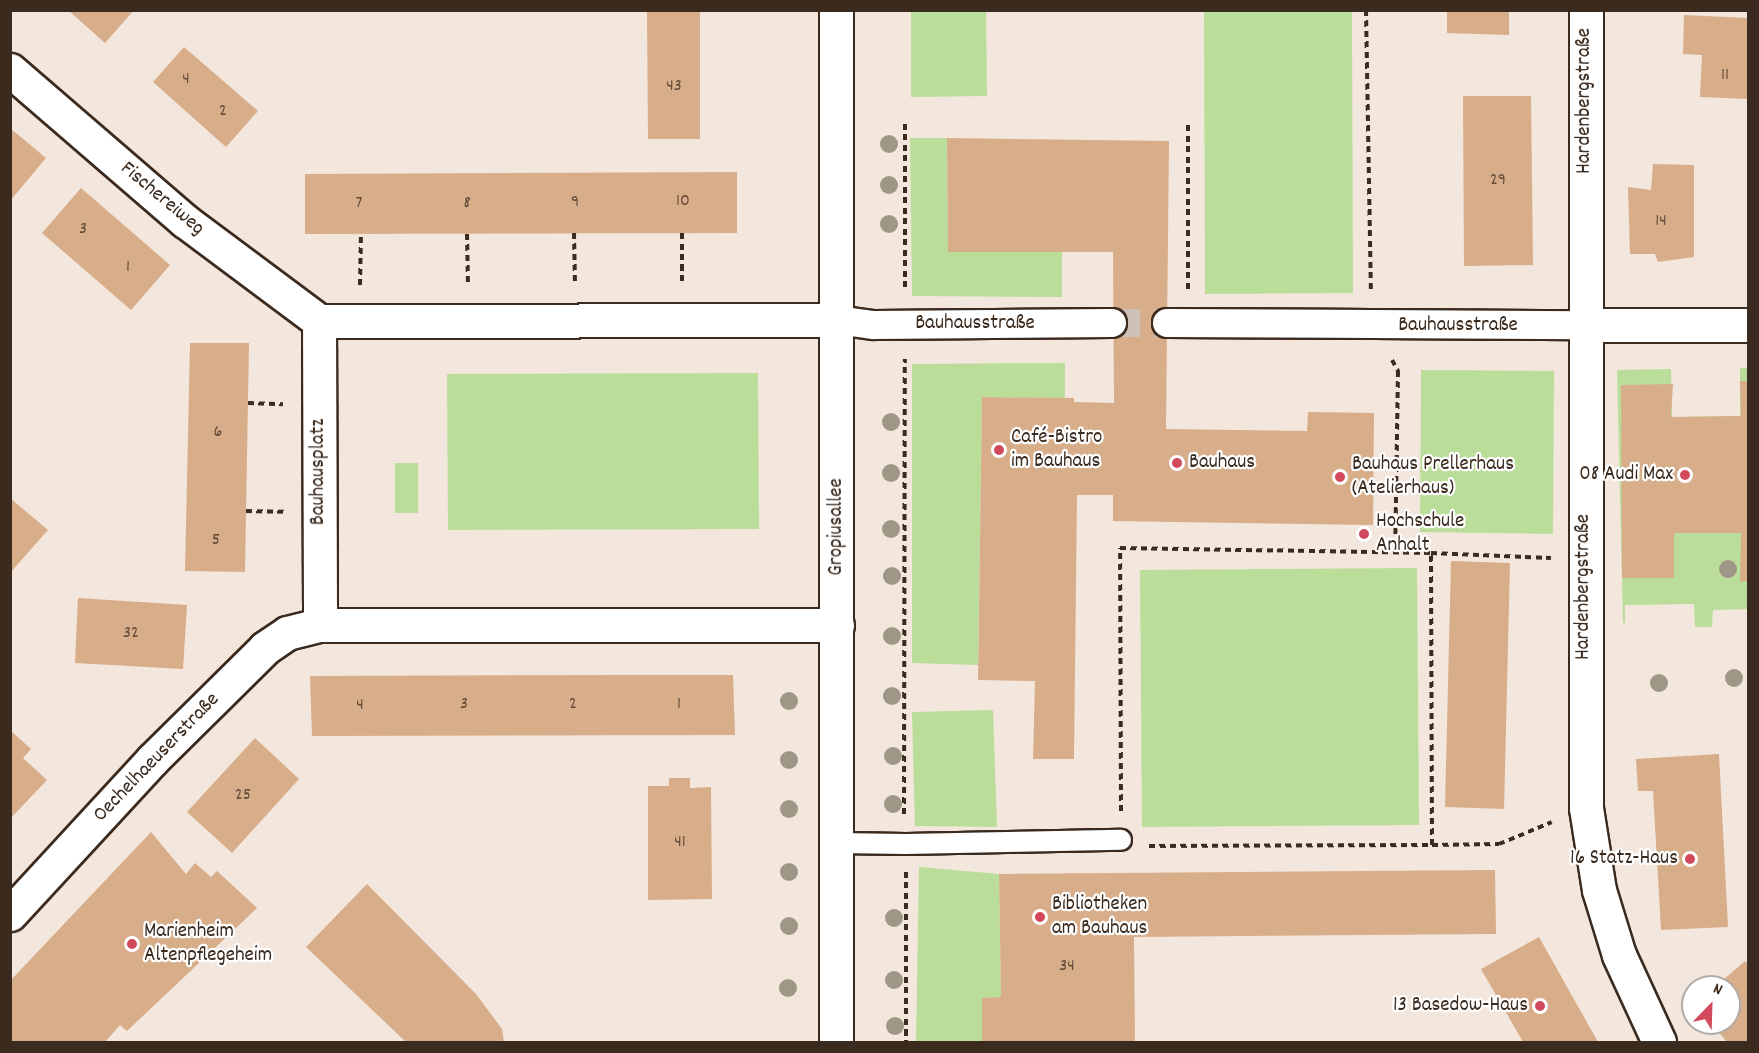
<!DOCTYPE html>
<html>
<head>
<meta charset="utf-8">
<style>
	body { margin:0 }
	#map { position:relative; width:1759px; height:1053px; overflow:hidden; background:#f3e6dc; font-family:Dekko,sans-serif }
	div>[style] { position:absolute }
	.green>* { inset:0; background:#bade99 }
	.building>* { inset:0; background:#d8ad89 }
	.pedestrian-tunnel>* { height:28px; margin-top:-14px; transform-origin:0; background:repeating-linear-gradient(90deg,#cec0b6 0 28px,transparent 0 42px) }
	.path>* { height:4px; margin-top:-2px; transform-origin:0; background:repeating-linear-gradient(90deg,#3b2a1e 0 6px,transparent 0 10.5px) }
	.roads { filter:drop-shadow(2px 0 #3b2a1e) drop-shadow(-2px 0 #3b2a1e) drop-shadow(0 2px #3b2a1e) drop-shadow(0 -2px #3b2a1e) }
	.service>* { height:20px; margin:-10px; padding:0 10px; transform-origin:10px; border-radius:10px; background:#fff }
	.pedestrian>* { height:28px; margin:-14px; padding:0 14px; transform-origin:14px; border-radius:14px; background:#fff }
	.minor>* { height:33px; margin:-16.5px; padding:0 16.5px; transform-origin:16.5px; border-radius:16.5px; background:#fff }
	.tertiary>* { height:33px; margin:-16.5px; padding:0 16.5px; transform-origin:16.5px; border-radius:16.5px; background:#fff }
	.trees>* { width:18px; height:18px; margin:-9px; border-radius:50%; background:#9f9785 }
	.dots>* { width:16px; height:16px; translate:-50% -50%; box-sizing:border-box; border:3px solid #fff; border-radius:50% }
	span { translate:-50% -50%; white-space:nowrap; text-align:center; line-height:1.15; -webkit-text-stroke:4.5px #fff; paint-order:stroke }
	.number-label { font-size:18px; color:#624b39 }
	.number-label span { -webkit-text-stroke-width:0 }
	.street-label { font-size:21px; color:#3b2a1e }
	.poi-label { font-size:21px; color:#3b2a1e }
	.left { translate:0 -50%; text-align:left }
	.right { translate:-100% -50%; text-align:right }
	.frame { position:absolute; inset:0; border:12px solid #3b2a1e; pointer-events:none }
	.north { position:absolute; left:1681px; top:975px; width:60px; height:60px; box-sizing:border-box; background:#fff; border:2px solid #b1aaa5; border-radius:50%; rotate:23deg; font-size:16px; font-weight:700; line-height:24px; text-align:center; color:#3b2a1e }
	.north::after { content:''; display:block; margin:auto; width:21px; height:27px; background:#d1495b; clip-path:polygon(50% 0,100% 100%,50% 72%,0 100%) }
</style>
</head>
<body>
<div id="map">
	<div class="green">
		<div style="clip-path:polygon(911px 11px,986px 11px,987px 96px,911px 97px)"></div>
		<div style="clip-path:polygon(1204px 11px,1352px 11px,1353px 293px,1205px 294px)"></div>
		<div style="clip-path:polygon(910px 138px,947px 138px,948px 252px,1062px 252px,1062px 297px,912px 296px)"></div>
		<div style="clip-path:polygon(1065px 363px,1065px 398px,982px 397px,978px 665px,912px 663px,912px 364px)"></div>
		<div style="clip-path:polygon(1740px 368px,1748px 368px,1748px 609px,1713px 610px,1712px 627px,1695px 627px,1694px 604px,1625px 605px,1625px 623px,1623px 623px,1617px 370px,1671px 369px,1672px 417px,1740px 416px)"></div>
		<div style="clip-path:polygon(1421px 370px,1554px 371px,1553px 534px,1420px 532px)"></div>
		<div style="clip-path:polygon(758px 373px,759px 529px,448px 530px,447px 374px)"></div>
		<div style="clip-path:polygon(395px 463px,418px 463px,418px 513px,395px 513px)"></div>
		<div style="clip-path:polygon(1417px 568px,1419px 825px,1142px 827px,1140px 570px)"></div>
		<div style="clip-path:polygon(993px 710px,997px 827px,915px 826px,912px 712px)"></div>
		<div style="clip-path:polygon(919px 867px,999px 874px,1001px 997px,982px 998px,982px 1042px,916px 1042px)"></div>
	</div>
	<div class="building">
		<div style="clip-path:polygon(68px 10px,134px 10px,105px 43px)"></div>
		<div style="clip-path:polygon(647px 10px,700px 10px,700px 139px,648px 139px)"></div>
		<div style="clip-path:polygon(1447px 10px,1509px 10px,1509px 35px,1447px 33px)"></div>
		<div style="clip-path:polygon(1684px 15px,1748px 18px,1748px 99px,1700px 97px,1702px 55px,1683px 54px)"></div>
		<div style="clip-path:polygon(184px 47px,258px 111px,226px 147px,153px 82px)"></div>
		<div style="clip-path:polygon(1463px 96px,1531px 96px,1533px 265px,1464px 266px)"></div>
		<div style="clip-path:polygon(10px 128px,46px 158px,10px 201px)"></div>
		<div style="clip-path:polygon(947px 138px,1169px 141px,1166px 429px,1307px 431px,1308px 412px,1374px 413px,1373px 525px,1113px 521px,1113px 495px,1077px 495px,1074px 759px,1033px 759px,1035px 681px,978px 680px,982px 397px,1074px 398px,1074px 402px,1114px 403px,1113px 252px,948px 252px)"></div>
		<div style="clip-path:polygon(1653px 164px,1694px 165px,1694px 257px,1658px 262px,1655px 254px,1630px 254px,1628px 187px,1651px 190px)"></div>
		<div style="clip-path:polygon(737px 172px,737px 233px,305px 234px,305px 174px)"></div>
		<div style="clip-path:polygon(81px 188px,170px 265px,131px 310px,42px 233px)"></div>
		<div style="clip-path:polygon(190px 343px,249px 343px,245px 572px,185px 571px)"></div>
		<div style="clip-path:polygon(1740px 381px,1748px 381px,1748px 581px,1740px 582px,1741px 533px,1674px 533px,1674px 578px,1622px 578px,1621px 385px,1673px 384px,1671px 417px,1741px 416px)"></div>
		<div style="clip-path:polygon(10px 498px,48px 530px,10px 573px)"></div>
		<div style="clip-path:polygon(1451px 561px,1510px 563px,1504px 809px,1445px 807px)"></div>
		<div style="clip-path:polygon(78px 598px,187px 605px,183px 669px,75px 663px)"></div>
		<div style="clip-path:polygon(624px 675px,733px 675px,735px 735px,312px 736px,310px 676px)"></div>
		<div style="clip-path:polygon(10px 730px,31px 749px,23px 758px,47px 780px,10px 819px)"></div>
		<div style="clip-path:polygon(255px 738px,299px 779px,232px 853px,187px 812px)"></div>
		<div style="clip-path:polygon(1719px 754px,1728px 927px,1661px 930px,1653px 791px,1638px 791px,1636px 759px)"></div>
		<div style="clip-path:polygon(669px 778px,690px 778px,690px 788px,711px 787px,712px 899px,648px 900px,648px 786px,669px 786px)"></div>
		<div style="clip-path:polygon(151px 832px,186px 874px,195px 863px,211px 877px,217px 871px,257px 908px,127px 1031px,120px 1025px,105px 1042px,10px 1042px,10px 981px)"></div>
		<div style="clip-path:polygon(1495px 870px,1496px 934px,1134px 937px,1135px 1042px,982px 1042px,982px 998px,1001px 997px,999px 874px)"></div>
		<div style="clip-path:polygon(367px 884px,476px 994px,502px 1029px,504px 1042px,406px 1042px,306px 947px)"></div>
		<div style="clip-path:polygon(1539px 937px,1598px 1042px,1523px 1042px,1481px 969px)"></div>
		<div style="clip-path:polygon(1745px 961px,1748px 964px,1748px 1042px,1727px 1042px,1711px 1023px,1729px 1023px,1729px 987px,1715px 987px)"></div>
	</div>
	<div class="pedestrian-tunnel">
		<div style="left:1112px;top:323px;width:55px"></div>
	</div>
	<div class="path">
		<div style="left:1366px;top:10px;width:279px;rotate:89deg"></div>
		<div style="left:905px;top:124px;width:168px;rotate:90deg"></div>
		<div style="left:574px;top:233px;width:51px;rotate:88.9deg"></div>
		<div style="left:682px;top:233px;width:50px;rotate:90deg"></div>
		<div style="left:467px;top:234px;width:50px;rotate:88.9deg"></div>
		<div style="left:360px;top:285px;width:51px;rotate:-88.9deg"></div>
		<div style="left:1188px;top:289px;width:166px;rotate:-90deg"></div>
		<div style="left:1392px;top:360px;width:13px;rotate:61deg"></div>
		<div style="left:1398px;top:371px;width:181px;rotate:90.9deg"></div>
		<div style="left:248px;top:403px;width:35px;rotate:2deg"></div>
		<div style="left:246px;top:511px;width:39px;rotate:1deg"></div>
		<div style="left:1121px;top:811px;width:263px;rotate:-90.2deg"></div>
		<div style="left:1120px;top:548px;width:311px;rotate:0.9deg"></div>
		<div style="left:904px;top:814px;width:455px;rotate:-89.9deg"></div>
		<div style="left:1432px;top:845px;width:67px;rotate:-0.9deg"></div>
		<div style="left:1499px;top:844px;width:57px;rotate:-22.5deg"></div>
		<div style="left:1149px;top:846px;width:283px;rotate:-0.2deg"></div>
		<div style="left:1432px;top:845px;width:292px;rotate:-90.2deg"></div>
		<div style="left:1431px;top:553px;width:120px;rotate:2.4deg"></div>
		<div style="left:906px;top:872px;width:170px;rotate:90deg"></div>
	</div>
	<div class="roads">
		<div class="service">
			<div style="left:837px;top:843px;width:69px;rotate:0.8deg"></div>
			<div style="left:906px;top:844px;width:215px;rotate:-1.1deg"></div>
		</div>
		<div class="pedestrian">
			<div style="left:837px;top:320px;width:37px;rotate:8deg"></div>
			<div style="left:874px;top:325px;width:238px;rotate:-0.5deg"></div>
			<div style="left:1167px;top:323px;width:417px;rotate:0.3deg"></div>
		</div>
		<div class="minor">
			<div style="left:1586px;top:10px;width:798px;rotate:90deg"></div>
			<div style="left:1586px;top:808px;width:83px;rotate:81deg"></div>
			<div style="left:1599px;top:890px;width:68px;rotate:72.9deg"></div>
			<div style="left:1619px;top:955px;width:96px;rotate:65.3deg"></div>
			<div style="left:10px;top:70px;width:231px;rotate:40.8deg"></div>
			<div style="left:185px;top:221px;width:167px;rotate:36.7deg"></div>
			<div style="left:319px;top:321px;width:304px;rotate:89.8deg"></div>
			<div style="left:320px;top:625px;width:517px"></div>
			<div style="left:319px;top:321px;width:518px;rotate:-0.11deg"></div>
			<div style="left:1584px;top:325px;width:164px"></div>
			<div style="left:10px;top:914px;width:209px;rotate:-47.3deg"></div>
			<div style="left:152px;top:760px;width:159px;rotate:-44.7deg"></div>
			<div style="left:265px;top:648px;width:27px;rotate:-34deg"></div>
			<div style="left:287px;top:633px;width:34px;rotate:-14deg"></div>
		</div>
		<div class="tertiary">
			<div style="left:836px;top:10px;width:1032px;rotate:90deg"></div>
		</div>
	</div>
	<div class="trees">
		<div style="left:889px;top:144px"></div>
		<div style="left:889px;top:185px"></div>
		<div style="left:889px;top:224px"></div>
		<div style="left:891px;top:422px"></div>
		<div style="left:891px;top:473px"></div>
		<div style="left:891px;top:529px"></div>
		<div style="left:1728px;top:569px"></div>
		<div style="left:892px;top:576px"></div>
		<div style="left:892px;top:636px"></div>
		<div style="left:1734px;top:678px"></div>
		<div style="left:1659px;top:683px"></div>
		<div style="left:892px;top:696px"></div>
		<div style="left:789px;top:701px"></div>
		<div style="left:893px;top:756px"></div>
		<div style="left:789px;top:760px"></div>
		<div style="left:893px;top:804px"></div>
		<div style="left:789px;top:809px"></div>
		<div style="left:789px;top:872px"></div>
		<div style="left:894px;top:918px"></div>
		<div style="left:789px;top:926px"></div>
		<div style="left:894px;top:980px"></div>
		<div style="left:788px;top:988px"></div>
		<div style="left:895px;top:1026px"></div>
	</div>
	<div class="dots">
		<div style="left:999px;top:450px;background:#d1495b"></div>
		<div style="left:1177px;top:463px;background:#d1495b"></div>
		<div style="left:1685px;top:475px;background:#d1495b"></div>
		<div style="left:1340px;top:477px;background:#d1495b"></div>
		<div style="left:1364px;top:534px;background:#d1495b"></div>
		<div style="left:1690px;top:859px;background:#d1495b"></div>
		<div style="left:1040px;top:917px;background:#d1495b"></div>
		<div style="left:132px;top:944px;background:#d1495b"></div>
		<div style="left:1540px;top:1006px;background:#d1495b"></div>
	</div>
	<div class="number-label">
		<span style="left:1725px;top:76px">11</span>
		<span style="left:186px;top:80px">4</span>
		<span style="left:674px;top:87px">43</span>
		<span style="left:223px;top:112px">2</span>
		<span style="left:1498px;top:181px">29</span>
		<span style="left:683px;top:202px">10</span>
		<span style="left:575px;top:203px">9</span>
		<span style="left:359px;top:204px">7</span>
		<span style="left:467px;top:204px">8</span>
		<span style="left:1661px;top:222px">14</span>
		<span style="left:83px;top:230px">3</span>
		<span style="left:128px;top:268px">1</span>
		<span style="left:218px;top:433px">6</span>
		<span style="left:216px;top:541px">5</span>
		<span style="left:131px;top:634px">32</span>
		<span style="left:464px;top:705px">3</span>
		<span style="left:573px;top:705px">2</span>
		<span style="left:679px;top:705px">1</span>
		<span style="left:360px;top:706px">4</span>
		<span style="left:243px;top:796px">25</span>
		<span style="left:680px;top:843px">41</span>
		<span style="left:1067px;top:967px">34</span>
	</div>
	<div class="street-label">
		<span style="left:1585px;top:101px;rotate:-90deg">Hardenbergstraße</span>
		<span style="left:162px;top:199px;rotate:40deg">Fischereiweg</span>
		<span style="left:975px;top:324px">Bauhausstraße</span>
		<span style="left:1458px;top:326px">Bauhausstraße</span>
		<span style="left:319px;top:472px;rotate:-90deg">Bauhausplatz</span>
		<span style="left:837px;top:527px;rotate:-90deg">Gropiusallee</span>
		<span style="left:1584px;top:587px;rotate:-90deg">Hardenbergstraße</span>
		<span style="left:157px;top:758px;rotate:-46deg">Oechelhaeuserstraße</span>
	</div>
	<div class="poi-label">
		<span class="left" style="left:1011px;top:450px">Café-Bistro<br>im Bauhaus</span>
		<span class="left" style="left:1189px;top:463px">Bauhaus</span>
		<span class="left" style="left:1352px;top:477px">Bauhaus Prellerhaus<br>(Atelierhaus)</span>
		<span class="right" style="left:1673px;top:475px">08 Audi Max</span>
		<span class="left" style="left:1376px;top:534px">Hochschule<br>Anhalt</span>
		<span class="right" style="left:1678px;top:859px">16 Statz-Haus</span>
		<span class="left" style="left:1052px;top:917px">Bibliotheken<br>am Bauhaus</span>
		<span class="left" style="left:144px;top:944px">Marienheim<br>Altenpflegeheim</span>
		<span class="right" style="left:1528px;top:1006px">13 Basedow-Haus</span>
	</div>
	<div class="frame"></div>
	<div class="north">N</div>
</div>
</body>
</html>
